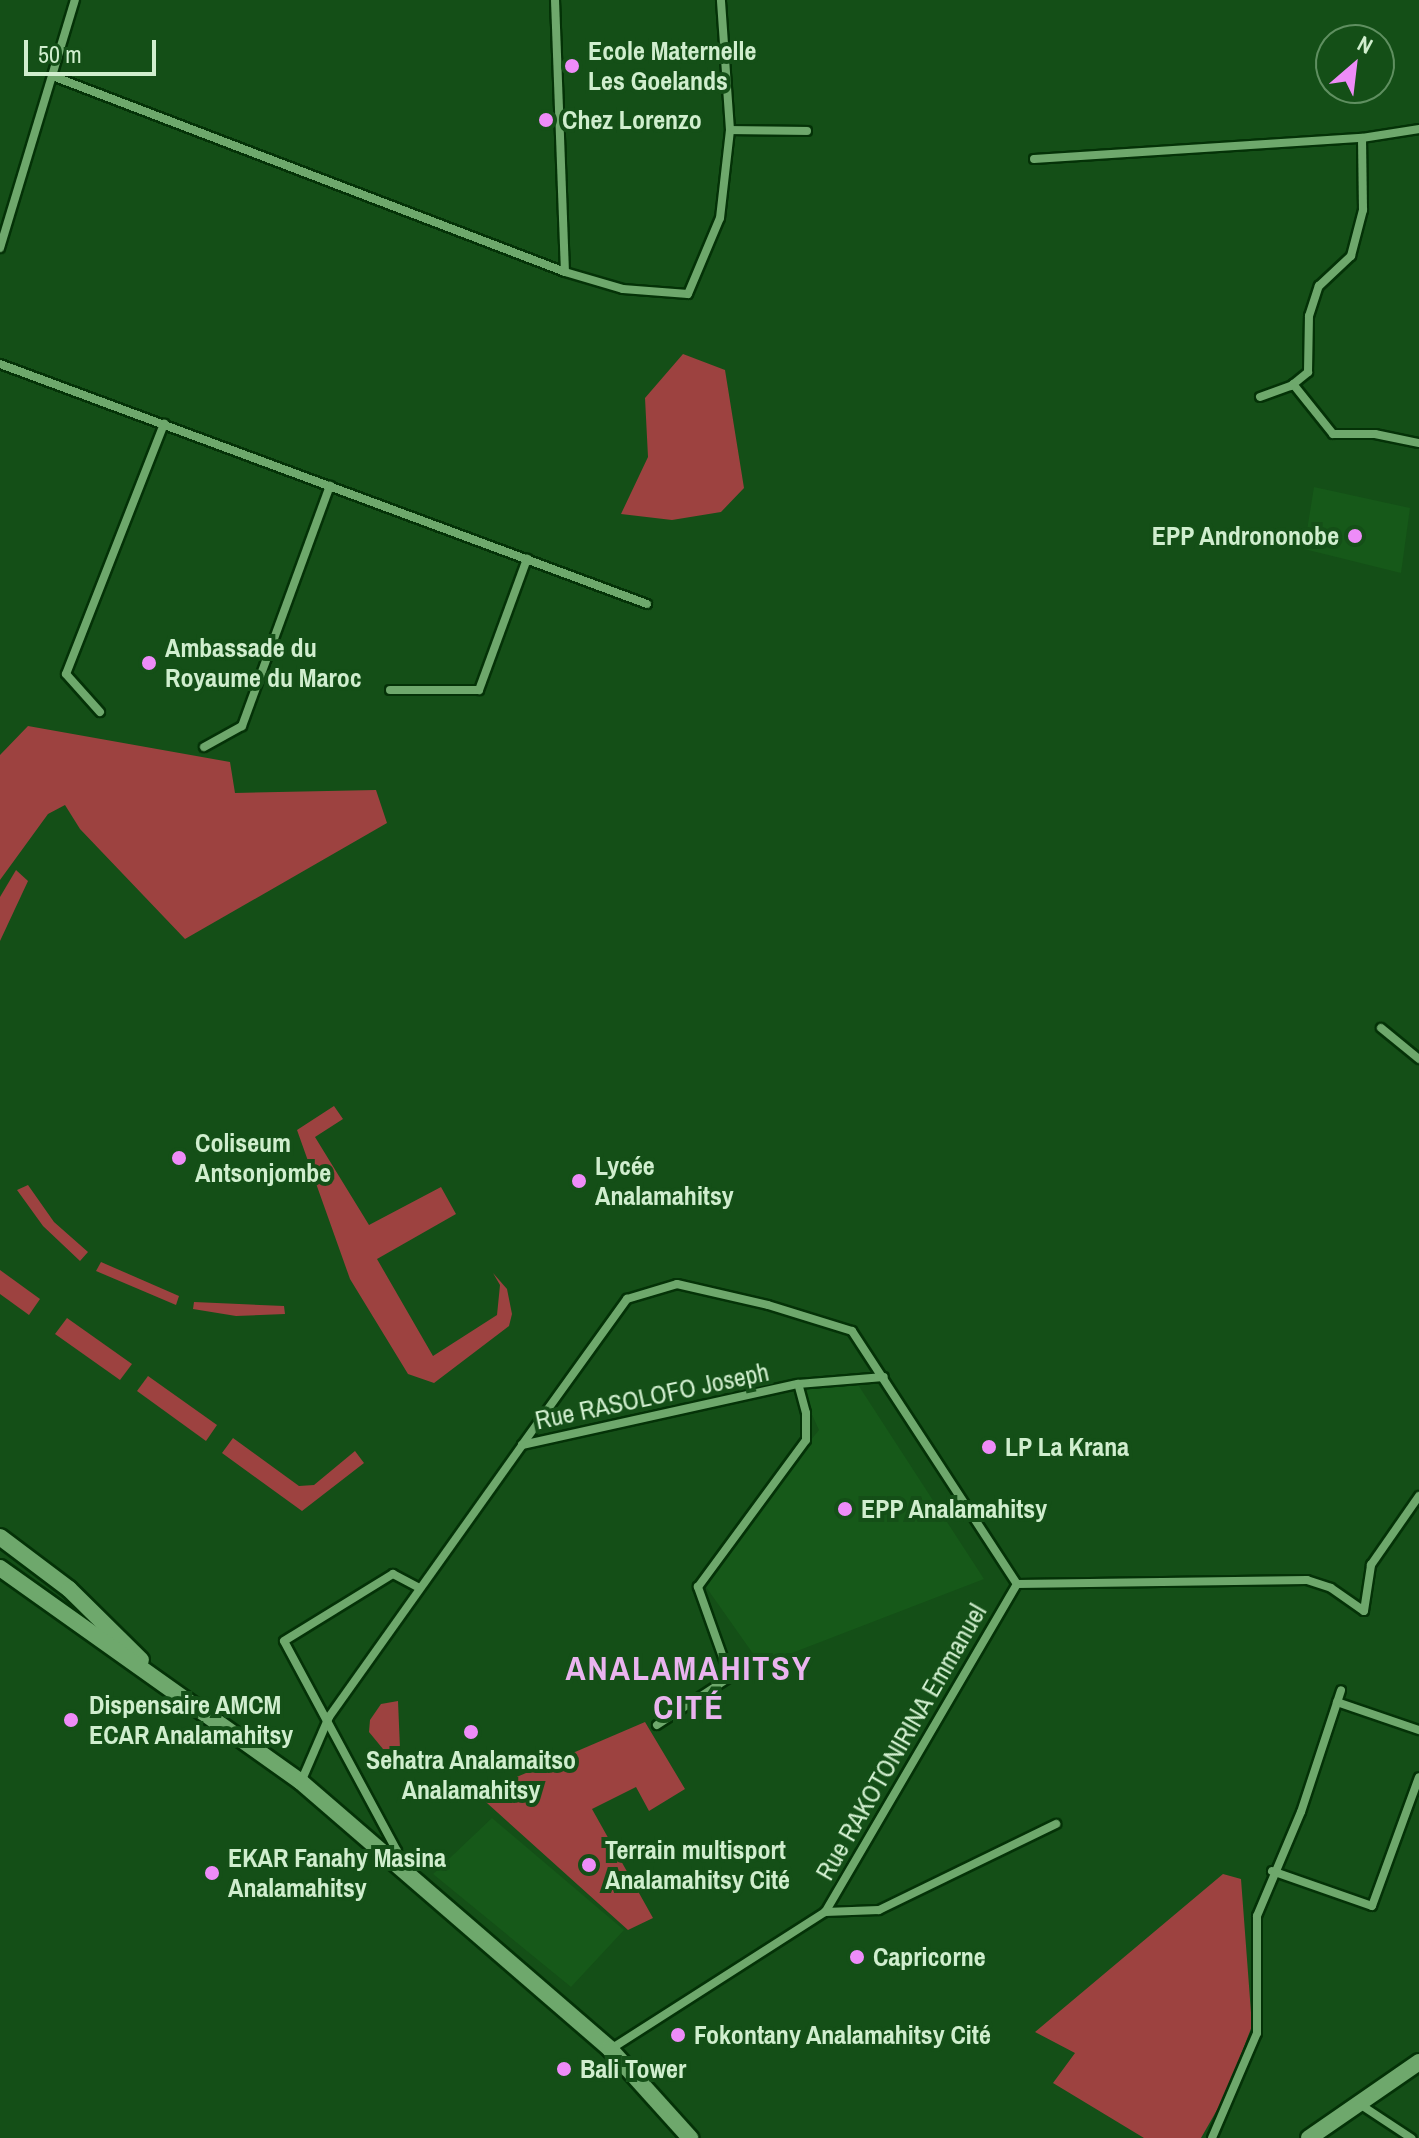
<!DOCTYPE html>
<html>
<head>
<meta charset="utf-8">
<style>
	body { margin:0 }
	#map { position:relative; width:1419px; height:2138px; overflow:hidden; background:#144f17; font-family:"Archivo Narrow",sans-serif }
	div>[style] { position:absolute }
	.built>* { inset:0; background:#165919 }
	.green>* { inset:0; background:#9d4240 }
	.roads { filter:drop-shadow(2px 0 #043207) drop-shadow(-2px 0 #043207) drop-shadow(0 2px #043207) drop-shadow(0 -2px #043207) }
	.street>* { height:8px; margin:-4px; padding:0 4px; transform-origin:4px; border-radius:4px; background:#6ea86c }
	.secondary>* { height:16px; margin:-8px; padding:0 8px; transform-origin:8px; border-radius:8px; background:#6ea86c }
	.dots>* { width:22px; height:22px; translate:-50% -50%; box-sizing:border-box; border:4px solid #144f17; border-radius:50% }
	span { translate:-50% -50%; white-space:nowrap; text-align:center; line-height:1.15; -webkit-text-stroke:8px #144f17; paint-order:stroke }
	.poi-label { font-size:26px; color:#d0eece; font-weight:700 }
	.left { translate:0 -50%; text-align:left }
	.right { translate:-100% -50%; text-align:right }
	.street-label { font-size:26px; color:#d0eece }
	.district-label { font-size:34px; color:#eab4ef; font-weight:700; letter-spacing:2px }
	.north { position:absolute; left:1315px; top:24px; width:80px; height:80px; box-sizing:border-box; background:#144f17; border:2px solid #5f8f60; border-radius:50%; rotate:28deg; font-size:22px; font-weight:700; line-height:32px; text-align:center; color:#d0eece }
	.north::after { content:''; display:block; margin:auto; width:28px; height:36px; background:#ee8cf8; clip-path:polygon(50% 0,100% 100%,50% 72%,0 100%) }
	.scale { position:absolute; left:24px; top:40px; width:132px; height:36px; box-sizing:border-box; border:4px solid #d0eece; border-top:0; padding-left:10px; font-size:24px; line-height:28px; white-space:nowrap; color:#d0eece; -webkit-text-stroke:6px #144f17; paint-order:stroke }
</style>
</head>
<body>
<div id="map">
	<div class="built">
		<div style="clip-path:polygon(1314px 487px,1410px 508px,1401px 573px,1304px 549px)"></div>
		<div style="clip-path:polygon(855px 1380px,984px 1579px,761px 1665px,699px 1577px,819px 1430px,798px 1384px)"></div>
		<div style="clip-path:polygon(492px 1818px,624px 1930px,571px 1987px,433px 1874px)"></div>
	</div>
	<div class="green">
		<div style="clip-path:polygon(683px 354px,725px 370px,744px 488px,721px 512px,672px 520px,621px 514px,648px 457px,645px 398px)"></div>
		<div style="clip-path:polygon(28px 726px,230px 762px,235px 793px,376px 790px,387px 823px,185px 939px,80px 829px,65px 805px,48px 814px,0 880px,0 755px)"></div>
		<div style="clip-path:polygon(16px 870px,28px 881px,0 941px,0 897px)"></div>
		<div style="clip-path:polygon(334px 1106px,343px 1119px,315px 1137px,369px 1225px,441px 1187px,456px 1214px,377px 1259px,433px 1356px,497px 1315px,500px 1285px,493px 1273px,507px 1289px,512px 1314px,509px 1326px,434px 1383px,408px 1374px,350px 1279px,297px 1130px)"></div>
		<div style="clip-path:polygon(28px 1185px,54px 1222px,88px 1252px,80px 1261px,43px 1226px,17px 1190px)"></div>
		<div style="clip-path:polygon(101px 1262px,179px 1296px,176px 1305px,96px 1271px)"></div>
		<div style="clip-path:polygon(0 1270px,40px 1299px,29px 1315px,0 1294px)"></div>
		<div style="clip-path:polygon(194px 1302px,284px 1306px,285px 1314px,236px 1316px,193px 1309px)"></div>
		<div style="clip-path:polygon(67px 1318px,132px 1364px,120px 1380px,55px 1334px)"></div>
		<div style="clip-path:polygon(148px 1376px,217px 1425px,206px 1441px,137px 1391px)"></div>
		<div style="clip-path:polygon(233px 1438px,299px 1486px,314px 1485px,355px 1451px,364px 1463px,302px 1511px,222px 1453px)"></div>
		<div style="clip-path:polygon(398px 1701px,400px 1749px,383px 1749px,369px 1732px,370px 1720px,381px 1704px)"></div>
		<div style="clip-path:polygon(645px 1722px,685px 1789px,649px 1811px,636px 1787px,592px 1809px,653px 1918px,628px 1930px,477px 1794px)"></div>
		<div style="clip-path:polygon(1223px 1874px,1241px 1879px,1252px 2026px,1225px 2096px,1201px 2138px,1144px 2138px,1053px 2083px,1075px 2053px,1035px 2032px)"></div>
	</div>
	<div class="roads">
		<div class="street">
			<div style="left:555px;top:0;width:272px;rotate:87.9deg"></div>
			<div style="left:55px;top:77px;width:546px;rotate:20.92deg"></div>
			<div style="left:565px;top:272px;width:60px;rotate:16.3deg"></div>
			<div style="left:623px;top:289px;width:65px;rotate:4.4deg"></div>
			<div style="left:688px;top:294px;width:82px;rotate:-67.2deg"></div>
			<div style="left:720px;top:218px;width:89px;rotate:-83.5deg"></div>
			<div style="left:730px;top:130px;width:130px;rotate:-94deg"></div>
			<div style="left:730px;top:130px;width:77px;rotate:0.7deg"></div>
			<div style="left:1034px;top:159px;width:329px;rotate:-3.7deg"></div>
			<div style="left:1362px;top:138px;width:58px;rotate:-9deg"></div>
			<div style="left:0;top:248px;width:259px;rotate:-73.2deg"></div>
			<div style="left:0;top:364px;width:690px;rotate:20.35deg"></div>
			<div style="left:1293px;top:384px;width:64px;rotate:51.3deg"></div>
			<div style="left:1333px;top:434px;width:42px"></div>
			<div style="left:1375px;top:434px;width:45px;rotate:11.6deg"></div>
			<div style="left:1260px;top:397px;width:33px;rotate:-20deg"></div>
			<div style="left:1291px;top:386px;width:22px;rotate:-39deg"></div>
			<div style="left:1308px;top:372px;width:56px;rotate:-89deg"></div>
			<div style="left:1309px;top:316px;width:32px;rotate:-72deg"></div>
			<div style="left:1319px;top:286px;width:44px;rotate:-43.2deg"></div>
			<div style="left:1351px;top:256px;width:48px;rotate:-75.4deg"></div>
			<div style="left:1363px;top:210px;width:72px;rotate:-90.8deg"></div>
			<div style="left:390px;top:690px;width:89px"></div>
			<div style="left:479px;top:690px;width:140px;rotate:-69.9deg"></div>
			<div style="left:100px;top:712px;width:51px;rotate:-131.8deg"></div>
			<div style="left:66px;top:674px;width:269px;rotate:-68.6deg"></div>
			<div style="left:204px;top:747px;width:43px;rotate:-28.9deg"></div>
			<div style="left:242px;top:726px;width:256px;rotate:-69.9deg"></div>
			<div style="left:1381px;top:1028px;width:49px;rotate:39.2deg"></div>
			<div style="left:522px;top:1445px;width:180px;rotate:-54.3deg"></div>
			<div style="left:627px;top:1299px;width:52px;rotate:-16.7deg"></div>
			<div style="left:677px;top:1284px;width:93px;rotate:13deg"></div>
			<div style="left:768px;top:1305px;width:88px;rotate:17.2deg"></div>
			<div style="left:852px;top:1331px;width:302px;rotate:56.9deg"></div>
			<div style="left:1017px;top:1584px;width:380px;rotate:120.3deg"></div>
			<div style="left:825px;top:1912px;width:254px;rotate:147.4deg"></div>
			<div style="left:1017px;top:1584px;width:290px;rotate:-0.8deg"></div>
			<div style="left:1307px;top:1580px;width:25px;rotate:18deg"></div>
			<div style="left:1331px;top:1588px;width:40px;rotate:34.9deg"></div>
			<div style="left:1364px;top:1611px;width:47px;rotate:-81.3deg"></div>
			<div style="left:1371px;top:1565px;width:84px;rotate:-55.2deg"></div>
			<div style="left:1337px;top:1702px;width:87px;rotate:18.9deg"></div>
			<div style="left:657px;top:1725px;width:87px;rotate:-33.3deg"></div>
			<div style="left:730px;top:1677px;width:96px;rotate:-109.6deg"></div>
			<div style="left:698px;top:1587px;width:182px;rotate:-53.7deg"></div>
			<div style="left:806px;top:1440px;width:27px;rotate:-90deg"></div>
			<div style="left:806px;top:1413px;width:30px;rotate:-105deg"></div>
			<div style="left:301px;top:1782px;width:71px;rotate:-66.7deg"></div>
			<div style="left:329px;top:1717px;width:334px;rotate:-54.6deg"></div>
			<div style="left:522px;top:1445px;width:283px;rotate:-12.5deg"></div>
			<div style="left:798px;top:1384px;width:86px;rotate:-4.7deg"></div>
			<div style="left:390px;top:1858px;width:10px;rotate:-45deg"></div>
			<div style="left:397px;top:1851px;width:238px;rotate:-118.3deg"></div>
			<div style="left:284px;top:1641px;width:128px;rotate:-31.6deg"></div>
			<div style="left:393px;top:1574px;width:30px;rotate:28deg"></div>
			<div style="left:1272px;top:1871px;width:106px;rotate:19.3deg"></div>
			<div style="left:1372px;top:1906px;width:137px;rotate:-70deg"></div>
			<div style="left:825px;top:1912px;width:54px;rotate:-2.1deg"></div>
			<div style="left:879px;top:1910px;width:197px;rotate:-25.9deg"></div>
			<div style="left:1358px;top:2103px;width:64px;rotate:33.4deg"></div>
			<div style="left:1212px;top:2138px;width:114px;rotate:-66.8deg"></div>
			<div style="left:1257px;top:2033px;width:117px;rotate:-90deg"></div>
			<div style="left:1257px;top:1916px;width:113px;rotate:-67.1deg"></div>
			<div style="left:1301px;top:1812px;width:128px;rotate:-71.8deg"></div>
		</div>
		<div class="secondary">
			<div style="left:0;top:1537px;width:86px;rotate:37deg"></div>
			<div style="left:69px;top:1589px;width:101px;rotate:44.6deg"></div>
			<div style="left:0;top:1568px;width:369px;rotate:35.4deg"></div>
			<div style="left:301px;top:1782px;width:408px;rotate:40.8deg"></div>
			<div style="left:610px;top:2049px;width:120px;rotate:48deg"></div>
			<div style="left:1309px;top:2138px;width:134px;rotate:-34.6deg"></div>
		</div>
	</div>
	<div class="dots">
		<div style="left:572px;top:66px;background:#ee8cf8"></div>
		<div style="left:546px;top:120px;background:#ee8cf8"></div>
		<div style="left:1355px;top:536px;background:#ee8cf8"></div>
		<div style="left:149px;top:663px;background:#ee8cf8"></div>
		<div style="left:179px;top:1158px;background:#ee8cf8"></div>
		<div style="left:579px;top:1181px;background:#ee8cf8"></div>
		<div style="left:989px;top:1447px;background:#ee8cf8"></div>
		<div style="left:845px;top:1509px;background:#ee8cf8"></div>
		<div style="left:71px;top:1720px;background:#ee8cf8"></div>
		<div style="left:471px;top:1732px;background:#ee8cf8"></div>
		<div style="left:589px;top:1865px;background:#ee8cf8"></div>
		<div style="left:212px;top:1873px;background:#ee8cf8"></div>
		<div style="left:857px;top:1957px;background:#ee8cf8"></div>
		<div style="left:678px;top:2035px;background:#ee8cf8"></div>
		<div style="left:564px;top:2069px;background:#ee8cf8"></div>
	</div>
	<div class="poi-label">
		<span class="left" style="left:588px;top:66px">Ecole Maternelle<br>Les Goelands</span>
		<span class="left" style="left:562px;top:120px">Chez Lorenzo</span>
		<span class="right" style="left:1339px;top:536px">EPP Andrononobe</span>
		<span class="left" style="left:165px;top:663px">Ambassade du<br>Royaume du Maroc</span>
		<span class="left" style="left:195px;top:1158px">Coliseum<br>Antsonjombe</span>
		<span class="left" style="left:595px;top:1181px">Lycée<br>Analamahitsy</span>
		<span class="left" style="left:1005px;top:1447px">LP La Krana</span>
		<span class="left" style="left:861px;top:1509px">EPP Analamahitsy</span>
		<span class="left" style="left:89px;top:1720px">Dispensaire AMCM<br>ECAR Analamahitsy</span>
		<span style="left:471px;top:1775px">Sehatra Analamaitso<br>Analamahitsy</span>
		<span class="left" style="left:605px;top:1865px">Terrain multisport<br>Analamahitsy Cité</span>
		<span class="left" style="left:228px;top:1873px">EKAR Fanahy Masina<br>Analamahitsy</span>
		<span class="left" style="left:873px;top:1957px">Capricorne</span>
		<span class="left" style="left:694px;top:2035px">Fokontany Analamahitsy Cité</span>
		<span class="left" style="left:580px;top:2069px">Bali Tower</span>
	</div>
	<div class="street-label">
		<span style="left:652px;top:1396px;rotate:-12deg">Rue RASOLOFO Joseph</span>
		<span style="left:901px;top:1742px;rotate:-60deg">Rue RAKOTONIRINA Emmanuel</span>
	</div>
	<div class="district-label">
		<span style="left:689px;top:1688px">ANALAMAHITSY<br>CITÉ</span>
	</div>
	<div class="north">N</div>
	<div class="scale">50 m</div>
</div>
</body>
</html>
